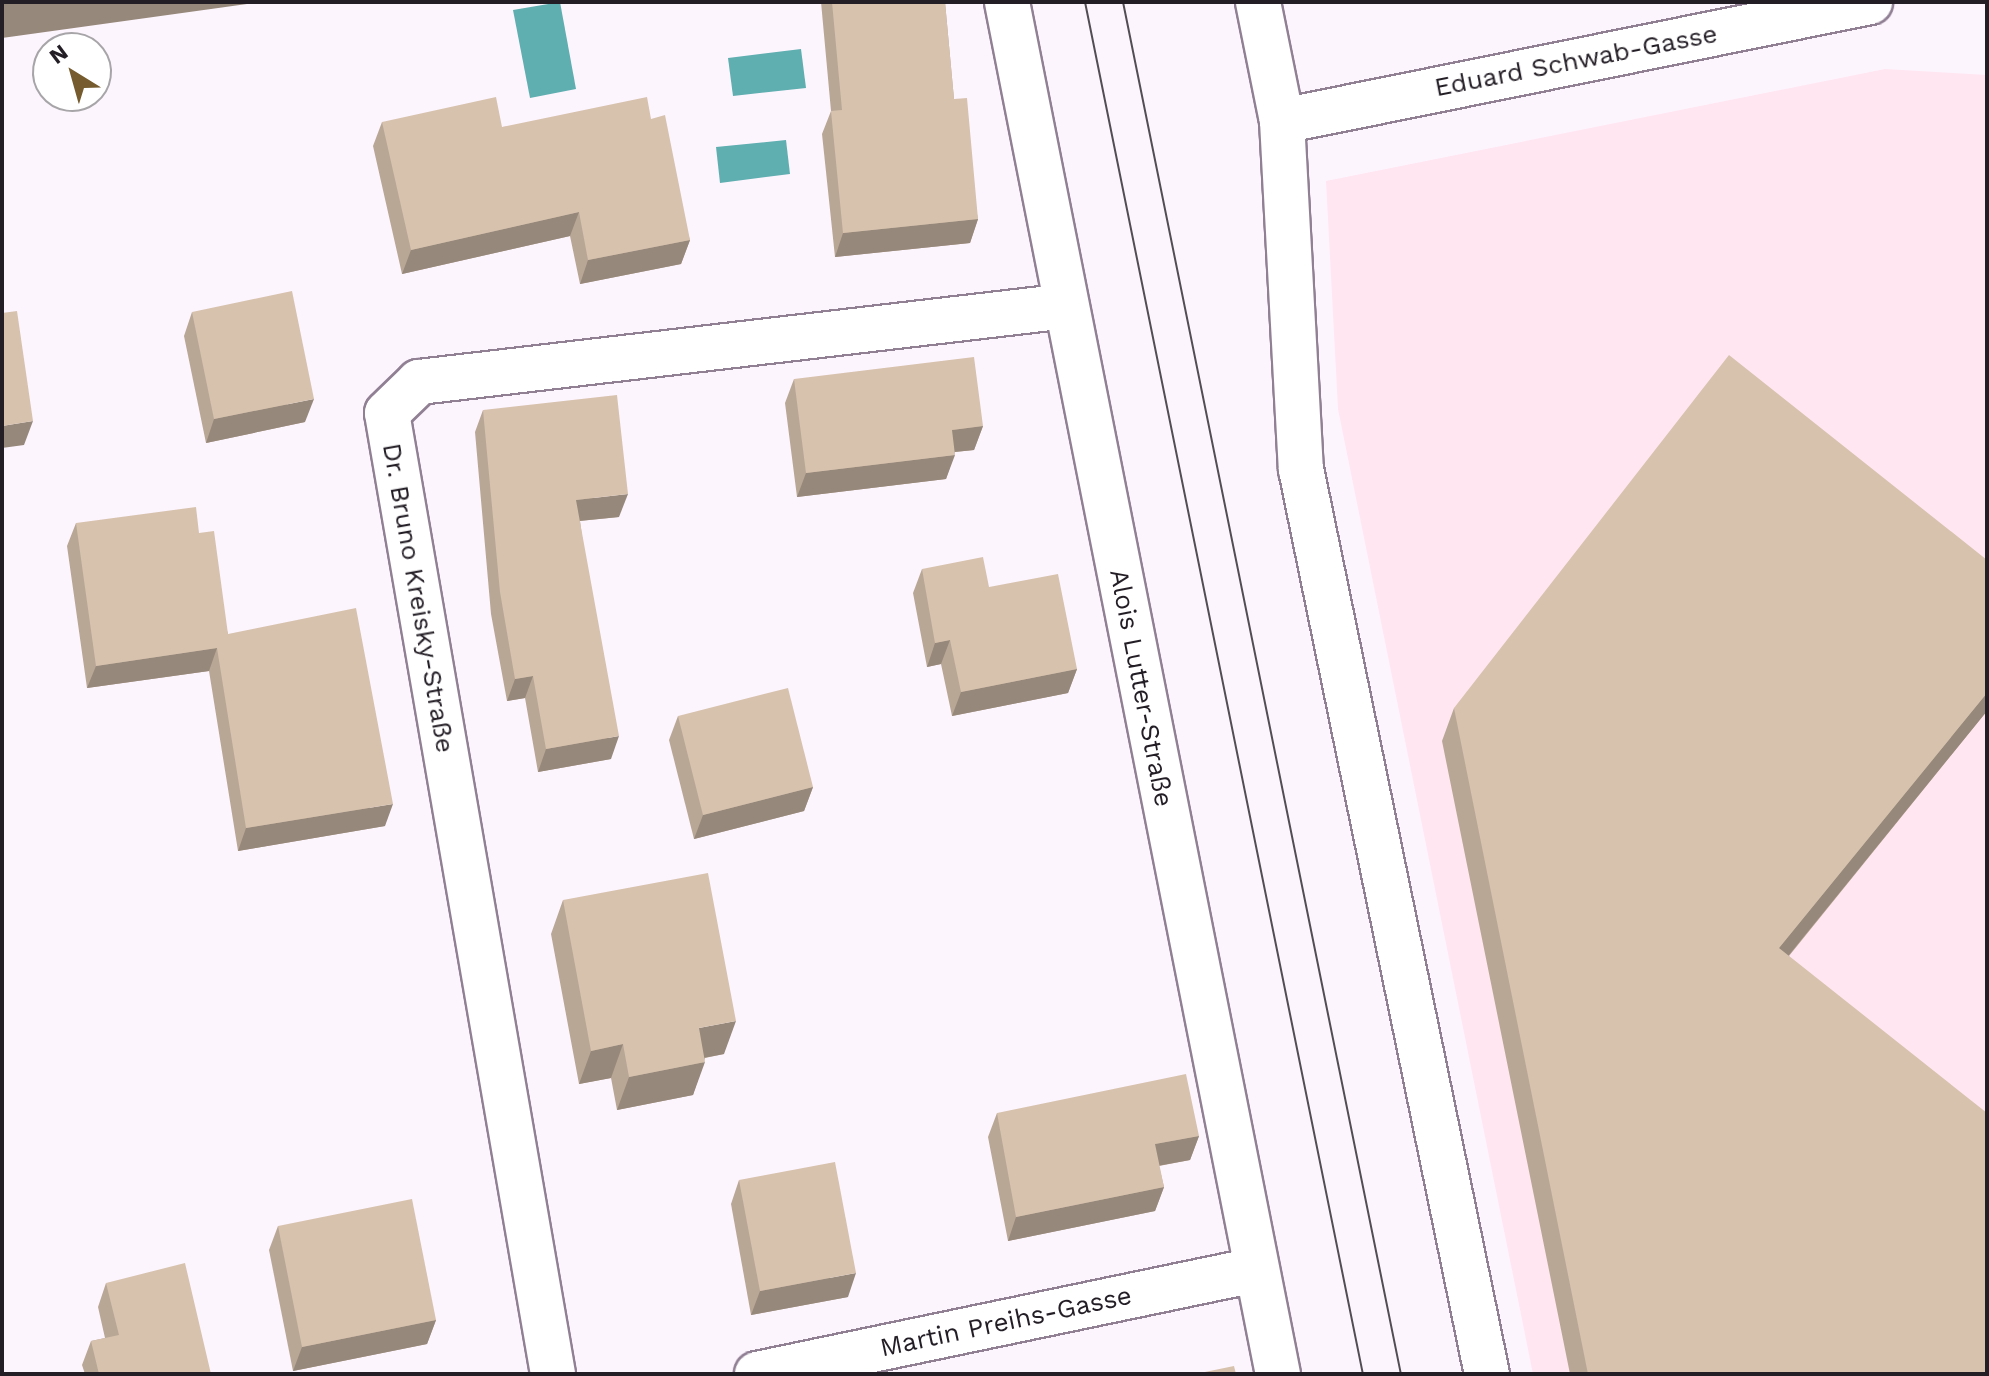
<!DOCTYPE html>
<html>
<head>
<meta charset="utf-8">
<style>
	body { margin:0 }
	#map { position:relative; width:1989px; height:1376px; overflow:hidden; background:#fdf5fe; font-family:"Work Sans",sans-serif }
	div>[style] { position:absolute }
	.industrial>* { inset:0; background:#ffe6f1 }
	.water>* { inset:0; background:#5faeb0 }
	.roads { filter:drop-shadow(2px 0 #918094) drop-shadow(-2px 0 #918094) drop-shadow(0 2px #918094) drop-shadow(0 -2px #918094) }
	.minor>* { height:44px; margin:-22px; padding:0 22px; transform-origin:22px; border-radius:22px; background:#fff }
	.tram>* { height:2px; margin:-1px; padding:0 1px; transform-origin:1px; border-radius:1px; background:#524c54 }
	.wall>* { inset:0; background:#b9a796 }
	.shaded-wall>* { inset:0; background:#96887a }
	.building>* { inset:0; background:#d7c2ae }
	span { translate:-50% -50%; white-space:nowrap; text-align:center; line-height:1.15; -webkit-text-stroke:8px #fff; paint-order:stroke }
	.street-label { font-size:26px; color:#231d25 }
	.frame { position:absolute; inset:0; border:4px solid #231d25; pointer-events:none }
	.north { position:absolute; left:32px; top:32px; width:80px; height:80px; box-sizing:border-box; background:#fff; border:2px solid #a7a5a8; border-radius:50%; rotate:323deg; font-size:22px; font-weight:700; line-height:32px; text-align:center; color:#231d25 }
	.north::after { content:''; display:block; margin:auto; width:28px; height:36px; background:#755b2d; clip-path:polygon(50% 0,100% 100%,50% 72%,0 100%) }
</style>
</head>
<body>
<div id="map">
	<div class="industrial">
		<div style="clip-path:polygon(1885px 69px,1987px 75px,1987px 1374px,1533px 1374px,1338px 409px,1326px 181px)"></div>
	</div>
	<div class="water">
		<div style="clip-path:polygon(560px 2px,576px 89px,530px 98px,513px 10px)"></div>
		<div style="clip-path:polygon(801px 49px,806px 88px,733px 96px,728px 58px)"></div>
		<div style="clip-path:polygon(786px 140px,790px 174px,720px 183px,716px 147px)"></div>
	</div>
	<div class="roads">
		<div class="minor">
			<div style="left:1007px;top:2px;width:1399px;rotate:78.83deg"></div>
			<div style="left:1258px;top:2px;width:121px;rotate:78.6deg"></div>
			<div style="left:1282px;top:121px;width:349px;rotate:86.9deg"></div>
			<div style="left:1301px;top:469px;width:924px;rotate:78.39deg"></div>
			<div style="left:1282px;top:121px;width:600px;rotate:-11.44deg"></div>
			<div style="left:553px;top:1374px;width:975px;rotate:-99.8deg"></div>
			<div style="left:387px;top:413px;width:45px;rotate:-44.1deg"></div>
			<div style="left:419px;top:382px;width:652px;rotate:-6.69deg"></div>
			<div style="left:757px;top:1374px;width:509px;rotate:-11.8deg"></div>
		</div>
	</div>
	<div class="tram">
		<div style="left:1085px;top:2px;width:1400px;rotate:78.55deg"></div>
		<div style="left:1123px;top:2px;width:1400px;rotate:78.55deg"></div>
	</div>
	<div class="wall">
		<div style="clip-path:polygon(821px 2px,945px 2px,954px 99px,978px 219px,970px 243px,835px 257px,822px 134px,831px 111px)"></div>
		<div style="clip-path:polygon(651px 119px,690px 240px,681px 264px,580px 284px,570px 236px,402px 274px,373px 146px,382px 122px,502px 127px)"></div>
		<div style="clip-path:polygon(192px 312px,305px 422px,206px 443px,184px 336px)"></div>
		<div style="clip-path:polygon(794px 379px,983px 426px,974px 450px,955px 452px,946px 479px,797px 497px,785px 403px)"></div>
		<div style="clip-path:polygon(483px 410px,619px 517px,580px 521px,611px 759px,538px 772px,525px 698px,507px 701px,491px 614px,475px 432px)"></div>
		<div style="clip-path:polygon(76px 523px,199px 533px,228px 634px,385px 826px,238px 851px,209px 671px,87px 688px,67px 546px)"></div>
		<div style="clip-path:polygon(1987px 560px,1987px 711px,1789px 956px,1987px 1374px,1570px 1374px,1442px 741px,1454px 708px)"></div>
		<div style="clip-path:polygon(922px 569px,989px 587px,1077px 669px,1068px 693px,952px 716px,941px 664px,927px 667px,913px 593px)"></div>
		<div style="clip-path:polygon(678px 716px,813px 787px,804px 811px,694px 839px,669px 740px)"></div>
		<div style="clip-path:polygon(563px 900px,724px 1054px,705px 1058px,693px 1095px,617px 1110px,611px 1078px,579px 1084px,551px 934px)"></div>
		<div style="clip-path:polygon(997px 1113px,1199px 1136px,1190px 1160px,1159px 1166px,1164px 1187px,1155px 1211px,1008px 1241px,988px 1137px)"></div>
		<div style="clip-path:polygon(739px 1180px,848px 1297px,751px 1315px,731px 1204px)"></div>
		<div style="clip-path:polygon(278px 1226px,436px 1320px,427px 1344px,293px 1371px,269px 1250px)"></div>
		<div style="clip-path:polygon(106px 1283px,211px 1374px,85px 1374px,82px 1365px,91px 1341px,105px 1338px,98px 1307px)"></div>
	</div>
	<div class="shaded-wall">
		<div style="clip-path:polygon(2px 2px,261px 2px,2px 38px)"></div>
		<div style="clip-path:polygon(579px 212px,570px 236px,402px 274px,411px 250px)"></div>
		<div style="clip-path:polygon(978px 219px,970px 243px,835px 257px,843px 233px)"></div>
		<div style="clip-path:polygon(690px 240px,681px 264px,580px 284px,588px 260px)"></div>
		<div style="clip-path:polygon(314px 399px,305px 422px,206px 443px,214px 419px)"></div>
		<div style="clip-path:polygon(33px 421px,24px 445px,2px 448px,2px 426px)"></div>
		<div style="clip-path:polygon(983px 426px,974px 450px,944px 453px,952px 430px)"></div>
		<div style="clip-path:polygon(955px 455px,946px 479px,797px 497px,806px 473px)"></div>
		<div style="clip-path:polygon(628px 494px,619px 517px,568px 522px,576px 500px)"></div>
		<div style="clip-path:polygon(950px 640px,941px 664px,927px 667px,935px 643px)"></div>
		<div style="clip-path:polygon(217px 648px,209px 671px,87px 688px,96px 666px)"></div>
		<div style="clip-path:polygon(1077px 669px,1068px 693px,952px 716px,961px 692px)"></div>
		<div style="clip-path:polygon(533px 676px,525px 698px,507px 701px,515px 679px)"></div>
		<div style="clip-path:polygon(1987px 693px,1987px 711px,1767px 982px,1779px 948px)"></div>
		<div style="clip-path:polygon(619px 736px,611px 759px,538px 772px,546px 749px)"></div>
		<div style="clip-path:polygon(813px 787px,804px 811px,694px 839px,703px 815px)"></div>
		<div style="clip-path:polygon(393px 804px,385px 826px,238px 851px,246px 828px)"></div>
		<div style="clip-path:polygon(736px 1021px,724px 1054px,687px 1061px,699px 1028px)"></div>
		<div style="clip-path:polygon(623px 1044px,611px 1078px,579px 1084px,591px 1051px)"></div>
		<div style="clip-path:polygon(705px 1062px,693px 1095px,617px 1110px,629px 1077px)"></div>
		<div style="clip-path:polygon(1199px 1136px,1190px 1160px,1146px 1168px,1155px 1144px)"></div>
		<div style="clip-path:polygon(1164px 1187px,1155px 1211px,1008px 1241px,1016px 1217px)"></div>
		<div style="clip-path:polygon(856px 1273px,848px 1297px,751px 1315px,760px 1291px)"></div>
		<div style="clip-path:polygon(436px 1320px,427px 1344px,293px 1371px,302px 1347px)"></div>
	</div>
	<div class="building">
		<div style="clip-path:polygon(832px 2px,945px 2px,954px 99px,967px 98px,978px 219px,843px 233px,831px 111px,842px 110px)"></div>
		<div style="clip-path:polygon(496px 97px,502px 127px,647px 97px,651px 119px,665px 115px,690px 240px,588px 260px,579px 212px,411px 250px,382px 122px)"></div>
		<div style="clip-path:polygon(292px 291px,314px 399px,214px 419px,192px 312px)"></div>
		<div style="clip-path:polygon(17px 311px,33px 421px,2px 426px,2px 313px)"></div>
		<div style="clip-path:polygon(1729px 355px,1987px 560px,1987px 693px,1779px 948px,1987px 1113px,1987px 1374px,1588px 1374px,1454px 708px)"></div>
		<div style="clip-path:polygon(974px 357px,983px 426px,952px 430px,955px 455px,806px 473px,794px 379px)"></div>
		<div style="clip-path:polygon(617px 395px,628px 494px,576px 500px,619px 736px,546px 749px,533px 676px,515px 679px,500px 592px,483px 410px)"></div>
		<div style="clip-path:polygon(196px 507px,199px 533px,214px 531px,228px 634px,356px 608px,393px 804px,246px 828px,217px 648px,96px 666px,76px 523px)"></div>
		<div style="clip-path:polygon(983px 557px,989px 587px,1058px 574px,1077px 669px,961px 692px,950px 640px,935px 643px,922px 569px)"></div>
		<div style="clip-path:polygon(788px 688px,813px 787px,703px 815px,678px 716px)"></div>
		<div style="clip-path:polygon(708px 873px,736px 1021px,699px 1028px,705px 1062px,629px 1077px,623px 1044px,591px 1051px,563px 900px)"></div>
		<div style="clip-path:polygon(1186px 1074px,1199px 1136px,1155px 1144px,1164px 1187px,1016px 1217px,997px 1113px)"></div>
		<div style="clip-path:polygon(835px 1162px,856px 1273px,760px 1291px,739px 1180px)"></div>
		<div style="clip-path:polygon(412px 1199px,436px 1320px,302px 1347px,278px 1226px)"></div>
		<div style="clip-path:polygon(185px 1263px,211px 1374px,99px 1374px,91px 1341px,119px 1335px,106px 1283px)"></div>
		<div style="clip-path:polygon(1234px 1366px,1236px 1374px,1195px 1374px)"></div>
	</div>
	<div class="street-label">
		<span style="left:1576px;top:61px;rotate:-11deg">Eduard Schwab-Gasse</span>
		<span style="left:418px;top:598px;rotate:80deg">Dr. Bruno Kreisky-Straße</span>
		<span style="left:1141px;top:688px;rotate:79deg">Alois Lutter-Straße</span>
		<span style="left:1006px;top:1322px;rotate:-12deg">Martin Preihs-Gasse</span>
	</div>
	<div class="frame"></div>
	<div class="north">N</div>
</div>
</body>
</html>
